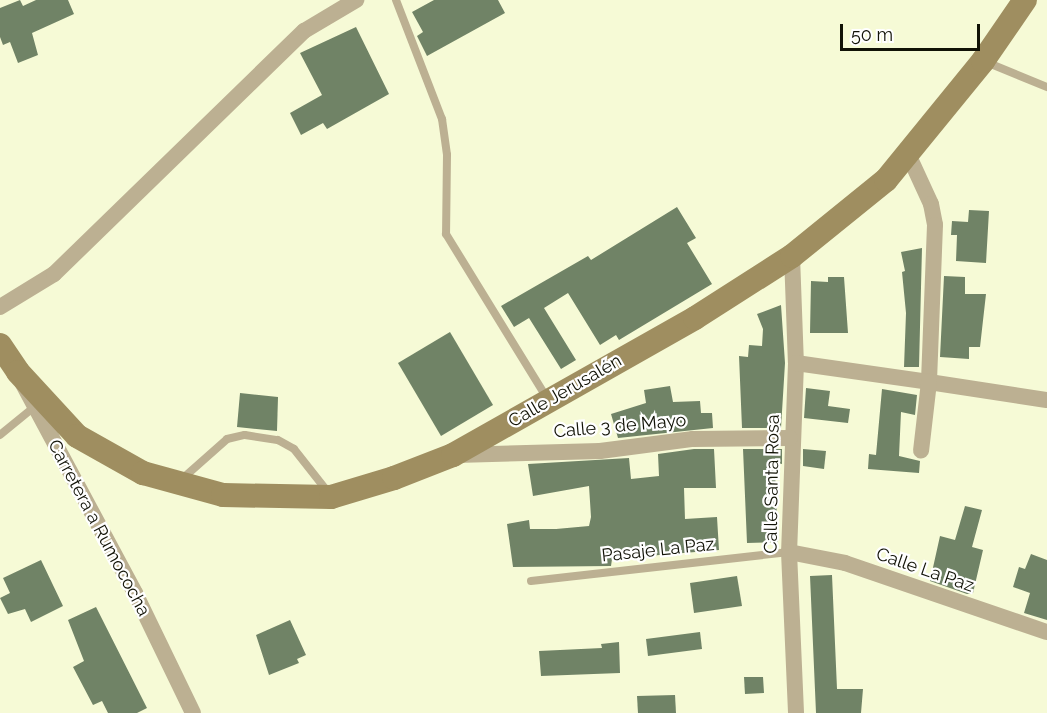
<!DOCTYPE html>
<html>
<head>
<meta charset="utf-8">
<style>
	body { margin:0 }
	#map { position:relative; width:1047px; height:713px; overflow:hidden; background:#f6fad6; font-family:Raleway,sans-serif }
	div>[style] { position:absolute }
	.building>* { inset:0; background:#708366 }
	.lane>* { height:8px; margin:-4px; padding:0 4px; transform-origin:4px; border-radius:4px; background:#bcb092 }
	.street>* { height:16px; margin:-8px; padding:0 8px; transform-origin:8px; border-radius:8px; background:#bcb092 }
	.secondary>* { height:24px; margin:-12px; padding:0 12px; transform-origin:12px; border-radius:12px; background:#9f8e60 }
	span { translate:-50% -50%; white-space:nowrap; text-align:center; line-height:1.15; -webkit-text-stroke:4.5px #fff; paint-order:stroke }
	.street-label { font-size:18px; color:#111206 }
	.scale { position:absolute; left:840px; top:24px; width:140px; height:27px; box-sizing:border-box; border:3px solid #111206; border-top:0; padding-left:8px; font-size:18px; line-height:21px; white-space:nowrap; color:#111206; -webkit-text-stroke:4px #fff; paint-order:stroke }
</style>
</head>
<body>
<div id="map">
	<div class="building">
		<div style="clip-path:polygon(20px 0,23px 6px,36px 0,68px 0,74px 14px,32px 33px,38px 55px,18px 63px,10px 42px,3px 45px,0 37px,0 8px)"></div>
		<div style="clip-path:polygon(434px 0,498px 0,505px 13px,427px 56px,417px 36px,423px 32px,412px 12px)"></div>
		<div style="clip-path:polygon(356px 27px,389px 94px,327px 129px,323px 123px,301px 135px,290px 113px,322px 95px,300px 53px)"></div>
		<div style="clip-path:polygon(677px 207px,696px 238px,687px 243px,712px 284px,619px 340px,616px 335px,600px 345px,568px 293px,544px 308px,576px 360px,561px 369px,529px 318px,514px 327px,501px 306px,588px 256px,591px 260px)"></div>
		<div style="clip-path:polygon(969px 210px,989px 211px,986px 263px,956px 261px,957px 235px,951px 235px,952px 221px,968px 222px)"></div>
		<div style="clip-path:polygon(922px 248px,919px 367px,904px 367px,906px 313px,902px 272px,905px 271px,901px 252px)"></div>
		<div style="clip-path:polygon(944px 276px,965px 277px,965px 294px,986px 294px,980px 347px,969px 347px,969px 359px,940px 357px)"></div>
		<div style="clip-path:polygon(828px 277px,844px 277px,848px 333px,810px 333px,811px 281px,828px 282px)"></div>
		<div style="clip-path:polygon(781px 305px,785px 363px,781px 428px,742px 428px,739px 356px,748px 357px,749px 345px,762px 346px,763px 329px,757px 314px)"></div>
		<div style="clip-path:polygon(450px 332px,493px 405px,441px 436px,398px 363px)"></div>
		<div style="clip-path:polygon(670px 386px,673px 402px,700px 401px,701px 413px,712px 413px,713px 428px,618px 438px,611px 414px,646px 403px,644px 390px)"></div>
		<div style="clip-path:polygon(806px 388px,830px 391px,828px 406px,850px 409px,848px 423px,804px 418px)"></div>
		<div style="clip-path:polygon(882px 389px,917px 395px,915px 415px,901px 412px,899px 456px,920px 461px,919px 473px,868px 469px,869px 454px,876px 455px)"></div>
		<div style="clip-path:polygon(240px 393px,278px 397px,277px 431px,237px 427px)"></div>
		<div style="clip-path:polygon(694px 449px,714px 449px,716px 488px,684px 488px,685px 519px,717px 517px,719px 550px,612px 559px,611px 566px,513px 567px,507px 524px,529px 520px,530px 529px,556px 529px,589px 526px,591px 517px,589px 486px,533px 496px,528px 464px,629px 458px,631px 479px,659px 476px,658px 454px)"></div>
		<div style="clip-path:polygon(743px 449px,782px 449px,782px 464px,777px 463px,775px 470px,778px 542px,747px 543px)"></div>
		<div style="clip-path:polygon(803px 449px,826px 451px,824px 469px,803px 466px)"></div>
		<div style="clip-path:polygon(965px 506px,982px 510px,972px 547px,983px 550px,973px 593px,967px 594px,930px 581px,940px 536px,955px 540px)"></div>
		<div style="clip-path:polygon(1031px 554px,1047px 560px,1047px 620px,1024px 613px,1030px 593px,1013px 587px,1019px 567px,1025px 569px)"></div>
		<div style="clip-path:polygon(41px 560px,63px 606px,31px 622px,25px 609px,8px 614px,0 598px,10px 593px,3px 578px)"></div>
		<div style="clip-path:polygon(832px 575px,837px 689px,863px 689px,861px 713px,816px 713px,810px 576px)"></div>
		<div style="clip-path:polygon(737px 576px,742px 606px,694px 613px,690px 583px)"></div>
		<div style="clip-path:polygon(96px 607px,147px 708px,137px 713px,108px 713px,102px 701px,93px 705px,73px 667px,84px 661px,68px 620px)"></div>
		<div style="clip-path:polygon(290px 620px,306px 655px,297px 659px,299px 663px,269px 675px,256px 635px)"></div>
		<div style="clip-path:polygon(700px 632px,702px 649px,648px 656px,646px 639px)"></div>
		<div style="clip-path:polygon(619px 642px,620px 673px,541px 676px,539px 651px,602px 648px,601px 644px)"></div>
		<div style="clip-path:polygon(744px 677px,763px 677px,764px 693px,745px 694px)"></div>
		<div style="clip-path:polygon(675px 695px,676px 713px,638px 713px,637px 696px)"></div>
	</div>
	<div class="lane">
		<div style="left:396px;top:0;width:128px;rotate:68.9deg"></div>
		<div style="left:442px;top:119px;width:36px;rotate:82deg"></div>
		<div style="left:447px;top:155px;width:79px;rotate:90.7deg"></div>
		<div style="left:446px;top:234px;width:193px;rotate:58.4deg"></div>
		<div style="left:986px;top:62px;width:66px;rotate:22.3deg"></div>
		<div style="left:0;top:435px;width:43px;rotate:-39.3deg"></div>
		<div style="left:182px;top:479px;width:60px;rotate:-41.6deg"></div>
		<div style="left:227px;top:439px;width:18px;rotate:-13deg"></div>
		<div style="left:245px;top:435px;width:33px;rotate:9deg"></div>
		<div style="left:278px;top:440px;width:18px;rotate:29deg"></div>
		<div style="left:294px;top:449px;width:55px;rotate:51.7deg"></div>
		<div style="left:531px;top:581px;width:260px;rotate:-6.4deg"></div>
	</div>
	<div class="street">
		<div style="left:908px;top:154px;width:55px;rotate:65.3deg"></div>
		<div style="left:931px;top:204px;width:21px;rotate:79deg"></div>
		<div style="left:935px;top:225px;width:157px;rotate:92.2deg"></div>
		<div style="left:929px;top:382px;width:119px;rotate:8.7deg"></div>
		<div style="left:792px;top:256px;width:107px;rotate:87.9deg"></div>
		<div style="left:796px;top:363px;width:189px;rotate:92.1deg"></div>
		<div style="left:789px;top:552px;width:161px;rotate:87.5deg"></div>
		<div style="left:0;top:307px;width:63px;rotate:-31.4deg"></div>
		<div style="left:54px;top:274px;width:349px;rotate:-44.2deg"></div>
		<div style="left:304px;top:31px;width:61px;rotate:-30.8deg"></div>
		<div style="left:796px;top:363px;width:134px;rotate:8.1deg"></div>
		<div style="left:929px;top:382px;width:69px;rotate:96.6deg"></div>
		<div style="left:23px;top:384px;width:237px;rotate:61.8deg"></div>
		<div style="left:135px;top:593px;width:133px;rotate:64.2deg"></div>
		<div style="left:456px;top:455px;width:144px;rotate:-1.6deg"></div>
		<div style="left:600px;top:451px;width:94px;rotate:-7.4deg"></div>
		<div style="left:693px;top:439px;width:97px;rotate:-0.6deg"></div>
		<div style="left:789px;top:552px;width:57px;rotate:11.1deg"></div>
		<div style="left:845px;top:563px;width:213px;rotate:18.9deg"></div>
	</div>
	<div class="secondary">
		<div style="left:0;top:345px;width:32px;rotate:56deg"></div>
		<div style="left:18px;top:372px;width:87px;rotate:47.3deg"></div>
		<div style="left:77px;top:436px;width:76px;rotate:29.3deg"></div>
		<div style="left:143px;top:473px;width:83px;rotate:15.4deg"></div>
		<div style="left:223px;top:495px;width:108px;rotate:1.1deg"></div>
		<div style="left:331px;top:497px;width:66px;rotate:-16.8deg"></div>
		<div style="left:394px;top:478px;width:63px;rotate:-21.3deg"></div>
		<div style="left:453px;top:455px;width:278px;rotate:-29.5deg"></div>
		<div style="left:695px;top:318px;width:115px;rotate:-32.6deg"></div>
		<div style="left:792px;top:256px;width:121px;rotate:-39deg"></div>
		<div style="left:886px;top:180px;width:154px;rotate:-50.8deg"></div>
		<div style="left:983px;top:61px;width:74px;rotate:-55.5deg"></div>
	</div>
	<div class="street-label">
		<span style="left:565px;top:391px;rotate:-30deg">Calle Jerusalén</span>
		<span style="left:620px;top:426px;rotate:-5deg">Calle 3 de Mayo</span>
		<span style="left:772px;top:484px;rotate:-89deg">Calle Santa Rosa</span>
		<span style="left:99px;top:528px;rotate:62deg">Carretera a Rumococha</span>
		<span style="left:658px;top:550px;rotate:-6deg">Pasaje La Paz</span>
		<span style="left:925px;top:570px;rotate:19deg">Calle La Paz</span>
	</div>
	<div class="scale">50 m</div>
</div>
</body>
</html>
